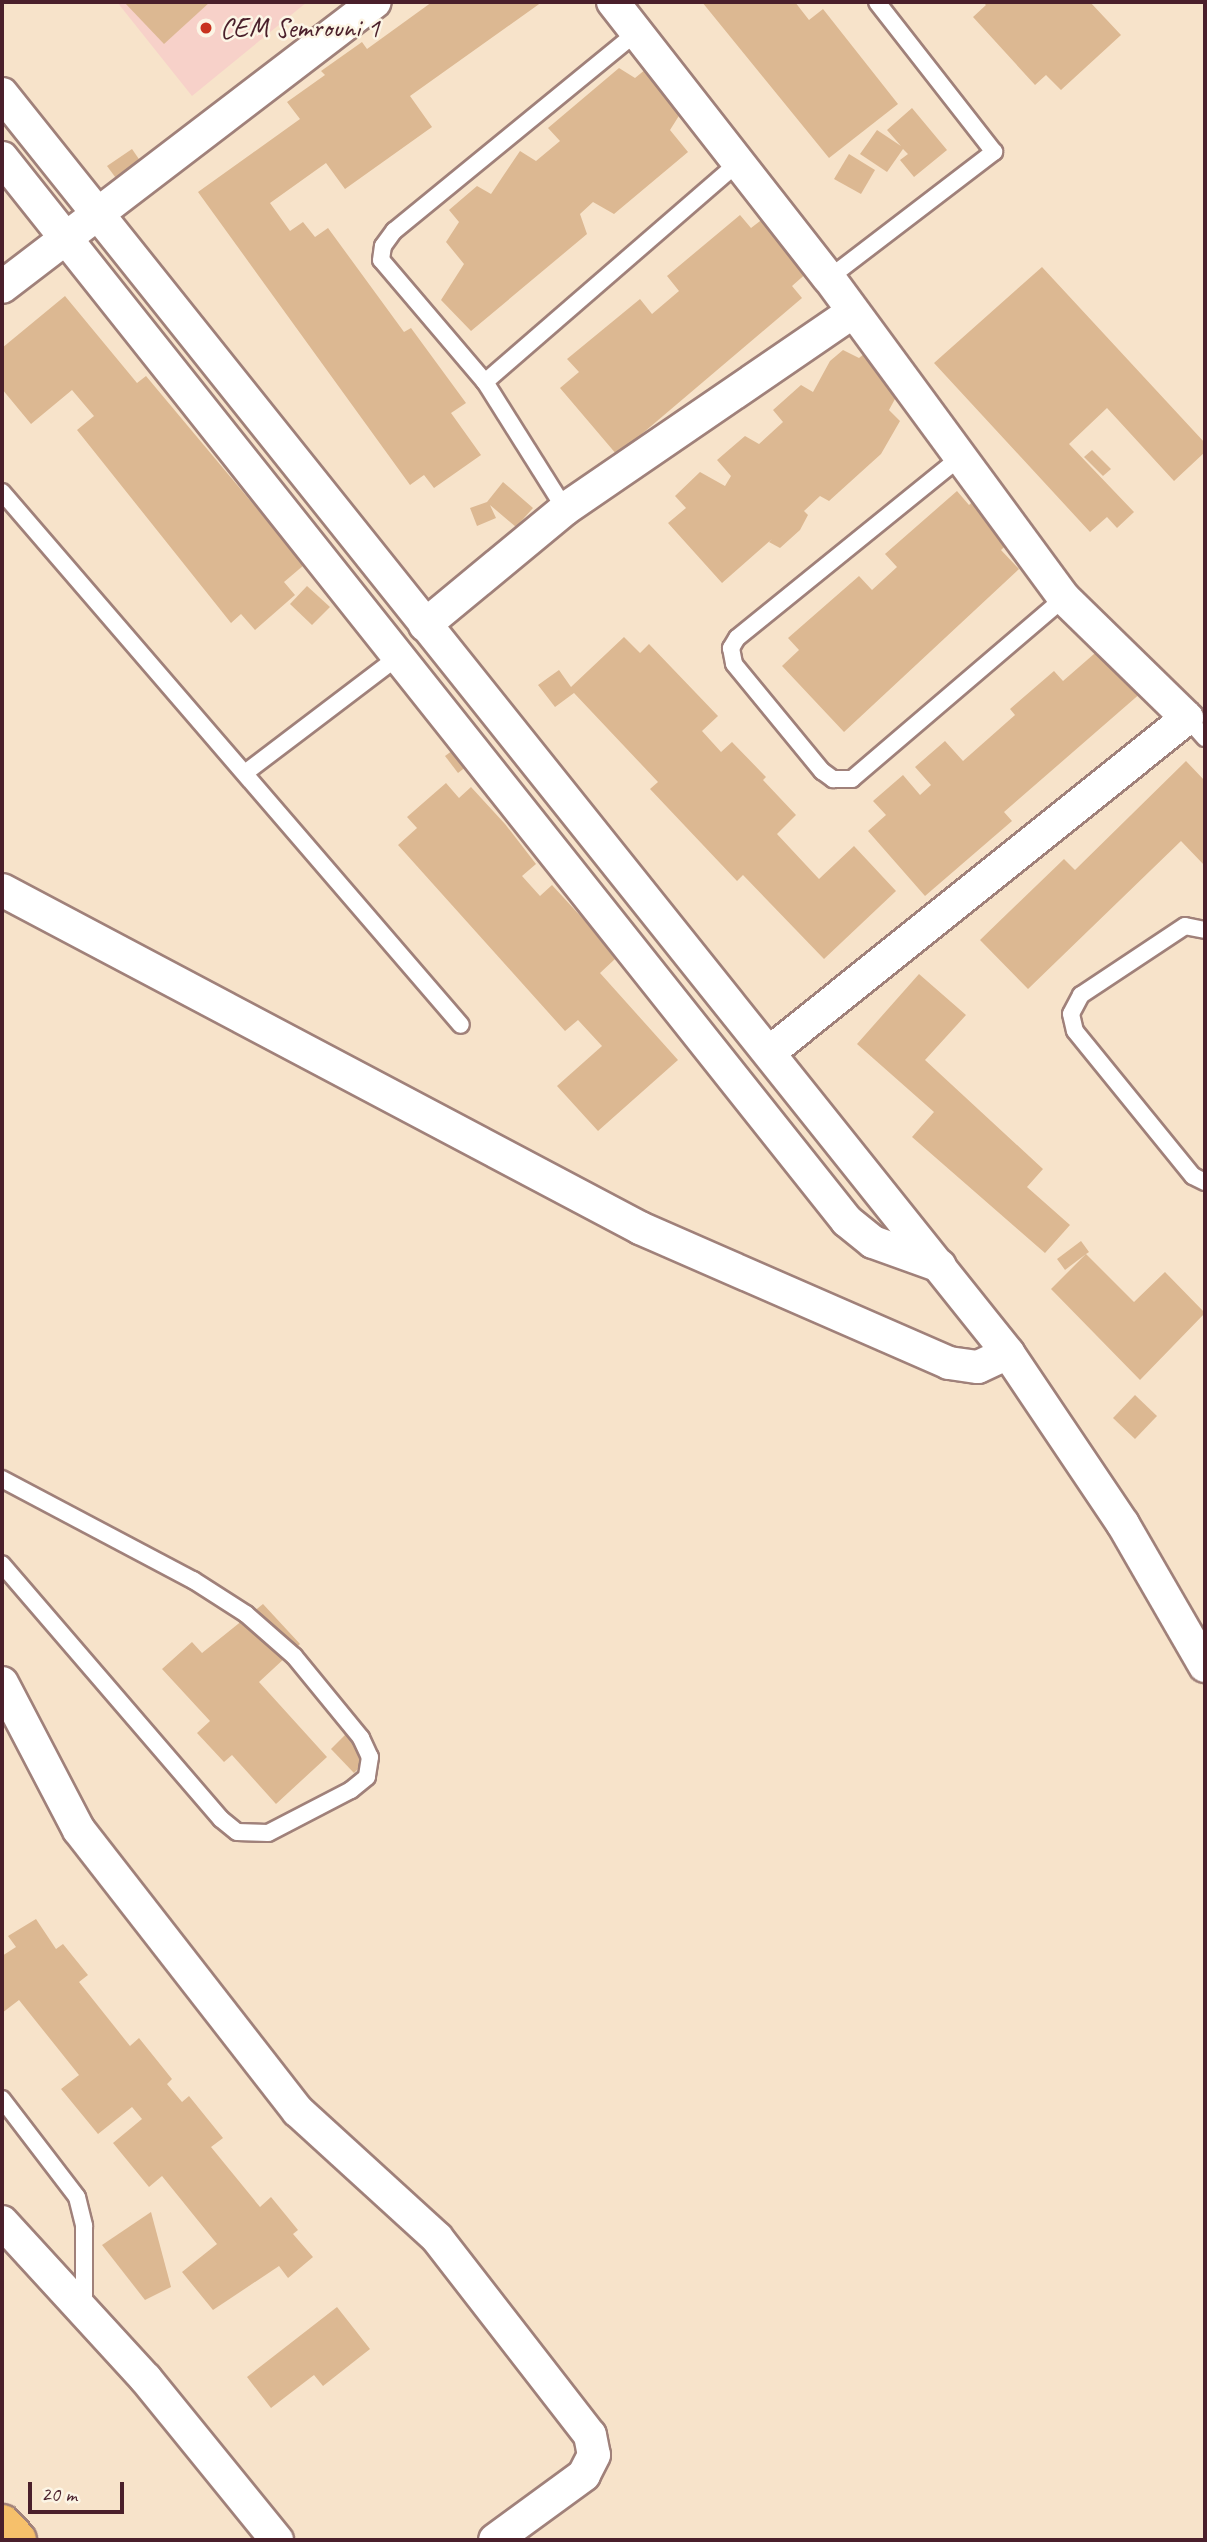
<!DOCTYPE html>
<html>
<head>
<meta charset="utf-8">
<style>
	body { margin:0 }
	#map { position:relative; width:1207px; height:2542px; overflow:hidden; background:#f7e3ca; font-family:Caveat,sans-serif }
	div>[style] { position:absolute }
	.built>* { inset:0; background:#f7d1c9 }
	.building>* { inset:0; background:#dcb892 }
	.roads { filter:drop-shadow(2px 0 #a0817a) drop-shadow(-2px 0 #a0817a) drop-shadow(0 2px #a0817a) drop-shadow(0 -2px #a0817a) }
	.lane>* { height:16px; margin:-8px; padding:0 8px; transform-origin:8px; border-radius:8px; background:#fff }
	.street>* { height:32px; margin:-16px; padding:0 16px; transform-origin:16px; border-radius:16px; background:#fff }
	.highway>* { height:38px; margin:-19px; padding:0 19px; transform-origin:19px; border-radius:19px; background:#f6c06b }
	.dots>* { width:19px; height:19px; translate:-50% -50%; box-sizing:border-box; border:4px solid #fcf5e5; border-radius:50% }
	span { translate:-50% -50%; white-space:nowrap; text-align:center; line-height:1.15; -webkit-text-stroke:5px #fcf5e5; paint-order:stroke }
	.poi-label { font-size:28px; color:#4a1f2b }
	.left { translate:0 -50%; text-align:left }
	.frame { position:absolute; inset:0; border:4px solid #4a1f2b; pointer-events:none }
	.scale { position:absolute; left:28px; top:2482px; width:96px; height:32px; box-sizing:border-box; border:4px solid #4a1f2b; border-top:0; padding-left:9px; font-size:21px; line-height:24px; white-space:nowrap; color:#4a1f2b; -webkit-text-stroke:5px #fcf5e5; paint-order:stroke }
</style>
</head>
<body>
<div id="map">
	<div class="built">
		<div style="clip-path:polygon(117px 2px,307px 2px,192px 96px)"></div>
	</div>
	<div class="building">
		<div style="clip-path:polygon(124px 2px,210px 2px,164px 44px)"></div>
		<div style="clip-path:polygon(432px 2px,542px 2px,410px 96px,432px 127px,345px 189px,326px 163px,270px 203px,290px 231px,303px 222px,315px 237px,328px 228px,404px 332px,411px 328px,466px 403px,451px 413px,481px 455px,434px 488px,424px 475px,410px 485px,198px 192px,300px 119px,287px 102px,325px 75px,321px 71px,362px 42px,367px 49px)"></div>
		<div style="clip-path:polygon(702px 2px,795px 2px,809px 20px,823px 9px,898px 104px,829px 158px)"></div>
		<div style="clip-path:polygon(983px 2px,1090px 2px,1121px 35px,1061px 90px,1046px 75px,1035px 85px,973px 17px,986px 5px)"></div>
		<div style="clip-path:polygon(619px 68px,635px 78px,646px 69px,682px 111px,670px 130px,688px 152px,614px 214px,593px 202px,580px 214px,587px 234px,471px 331px,441px 300px,464px 264px,446px 242px,459px 222px,449px 210px,477px 186px,491px 194px,520px 151px,536px 161px,560px 141px,548px 128px)"></div>
		<div style="clip-path:polygon(912px 108px,947px 150px,914px 177px,900px 160px,908px 154px,903px 149px,887px 172px,860px 154px,877px 130px,901px 146px,887px 130px)"></div>
		<div style="clip-path:polygon(132px 149px,145px 168px,121px 185px,107px 166px)"></div>
		<div style="clip-path:polygon(849px 154px,875px 170px,861px 194px,834px 179px)"></div>
		<div style="clip-path:polygon(740px 215px,751px 228px,764px 218px,809px 271px,792px 286px,802px 298px,617px 455px,560px 388px,579px 372px,567px 359px,640px 299px,652px 314px,679px 291px,667px 276px)"></div>
		<div style="clip-path:polygon(1042px 267px,1205px 443px,1205px 452px,1174px 481px,1107px 408px,1069px 444px,1134px 512px,1117px 528px,1107px 517px,1090px 532px,934px 363px)"></div>
		<div style="clip-path:polygon(65px 296px,137px 383px,146px 376px,304px 565px,284px 582px,295px 595px,255px 630px,241px 614px,231px 623px,77px 430px,94px 416px,72px 390px,31px 424px,2px 389px,2px 348px)"></div>
		<div style="clip-path:polygon(843px 350px,859px 358px,869px 350px,902px 386px,889px 410px,900px 421px,881px 454px,829px 501px,820px 496px,804px 511px,808px 515px,800px 530px,780px 548px,769px 542px,772px 539px,722px 583px,668px 523px,686px 508px,675px 496px,700px 472px,725px 486px,731px 476px,717px 460px,745px 436px,759px 444px,783px 422px,773px 410px,801px 385px,813px 392px,830px 361px)"></div>
		<div style="clip-path:polygon(1092px 450px,1111px 469px,1103px 476px,1084px 457px)"></div>
		<div style="clip-path:polygon(503px 482px,533px 508px,516px 527px,490px 505px,496px 518px,477px 526px,470px 508px,487px 502px)"></div>
		<div style="clip-path:polygon(957px 491px,969px 505px,982px 493px,1019px 533px,1001px 550px,1019px 569px,844px 732px,782px 666px,799px 650px,788px 638px,859px 576px,872px 590px,897px 567px,885px 554px)"></div>
		<div style="clip-path:polygon(307px 586px,330px 607px,312px 625px,290px 604px)"></div>
		<div style="clip-path:polygon(624px 637px,640px 653px,649px 644px,718px 716px,702px 731px,721px 752px,732px 742px,766px 777px,763px 780px,796px 815px,777px 834px,819px 879px,854px 846px,896px 891px,824px 959px,743px 875px,737px 881px,650px 789px,658px 782px,574px 693px,555px 707px,538px 685px,559px 670px,571px 687px)"></div>
		<div style="clip-path:polygon(1102px 647px,1142px 692px,1004px 812px,1012px 821px,925px 896px,868px 831px,886px 815px,873px 801px,903px 775px,920px 795px,931px 785px,915px 767px,945px 741px,963px 761px,1015px 715px,1010px 709px,1054px 671px,1063px 681px)"></div>
		<div style="clip-path:polygon(463px 743px,476px 759px,458px 773px,445px 756px)"></div>
		<div style="clip-path:polygon(1186px 761px,1205px 781px,1205px 866px,1181px 841px,1028px 989px,980px 940px,1064px 859px,1075px 870px)"></div>
		<div style="clip-path:polygon(446px 783px,459px 798px,471px 787px,505px 824px,536px 864px,522px 876px,540px 896px,552px 885px,585px 921px,615px 959px,600px 973px,678px 1060px,598px 1131px,557px 1086px,602px 1046px,578px 1020px,565px 1031px,398px 845px,417px 828px,407px 817px)"></div>
		<div style="clip-path:polygon(919px 974px,966px 1015px,925px 1060px,1043px 1169px,1027px 1187px,1070px 1225px,1045px 1253px,912px 1137px,934px 1112px,857px 1044px)"></div>
		<div style="clip-path:polygon(1081px 1241px,1089px 1252px,1086px 1254px,1134px 1302px,1165px 1272px,1205px 1313px,1140px 1380px,1051px 1289px,1086px 1254px,1065px 1270px,1057px 1259px)"></div>
		<div style="clip-path:polygon(1135px 1395px,1157px 1416px,1135px 1439px,1113px 1418px)"></div>
		<div style="clip-path:polygon(263px 1604px,300px 1644px,259px 1682px,327px 1757px,276px 1804px,232px 1755px,224px 1762px,197px 1733px,210px 1721px,162px 1669px,192px 1642px,202px 1653px)"></div>
		<div style="clip-path:polygon(352px 1728px,375px 1752px,354px 1773px,331px 1749px)"></div>
		<div style="clip-path:polygon(36px 1919px,56px 1949px,63px 1944px,88px 1975px,79px 1982px,130px 2046px,139px 2038px,172px 2079px,167px 2084px,182px 2102px,189px 2096px,223px 2138px,211px 2147px,260px 2207px,271px 2197px,298px 2230px,293px 2234px,313px 2257px,288px 2278px,279px 2266px,213px 2310px,182px 2272px,217px 2244px,162px 2176px,149px 2187px,113px 2143px,142px 2119px,132px 2107px,98px 2134px,61px 2089px,79px 2075px,19px 2000px,2px 2013px,2px 1956px,16px 1947px,8px 1936px)"></div>
		<div style="clip-path:polygon(151px 2212px,171px 2287px,145px 2300px,102px 2245px)"></div>
		<div style="clip-path:polygon(337px 2307px,370px 2349px,323px 2386px,314px 2375px,271px 2408px,247px 2377px)"></div>
	</div>
	<div class="roads">
		<div class="lane">
			<div style="left:829px;top:278px;width:208px;rotate:-37.4deg"></div>
			<div style="left:994px;top:152px;width:190px;rotate:-128deg"></div>
			<div style="left:485px;top:382px;width:336px;rotate:-40.9deg"></div>
			<div style="left:958px;top:459px;width:284px;rotate:141deg"></div>
			<div style="left:737px;top:638px;width:12px;rotate:121deg"></div>
			<div style="left:731px;top:648px;width:16px;rotate:79deg"></div>
			<div style="left:734px;top:664px;width:139px;rotate:50.6deg"></div>
			<div style="left:822px;top:771px;width:14px;rotate:36deg"></div>
			<div style="left:833px;top:779px;width:19px"></div>
			<div style="left:852px;top:779px;width:279px;rotate:-40.5deg"></div>
			<div style="left:2px;top:492px;width:703px;rotate:49.27deg"></div>
			<div style="left:565px;top:509px;width:150px;rotate:-122.2deg"></div>
			<div style="left:485px;top:382px;width:160px;rotate:-130.4deg"></div>
			<div style="left:381px;top:260px;width:14px;rotate:-82deg"></div>
			<div style="left:383px;top:246px;width:19px;rotate:-54deg"></div>
			<div style="left:394px;top:231px;width:314px;rotate:-39.3deg"></div>
			<div style="left:1187px;top:718px;width:27px;rotate:48deg"></div>
			<div style="left:245px;top:773px;width:192px;rotate:-37.2deg"></div>
			<div style="left:1205px;top:930px;width:20px;rotate:-169deg"></div>
			<div style="left:1185px;top:926px;width:125px;rotate:146.4deg"></div>
			<div style="left:1081px;top:995px;width:21px;rotate:118deg"></div>
			<div style="left:1071px;top:1014px;width:17px;rotate:77deg"></div>
			<div style="left:1075px;top:1031px;width:187px;rotate:50.9deg"></div>
			<div style="left:1193px;top:1176px;width:13px;rotate:27deg"></div>
			<div style="left:2px;top:1479px;width:216px;rotate:27.9deg"></div>
			<div style="left:193px;top:1580px;width:63px;rotate:32.7deg"></div>
			<div style="left:246px;top:1614px;width:64px;rotate:41.2deg"></div>
			<div style="left:294px;top:1656px;width:106px;rotate:50.7deg"></div>
			<div style="left:361px;top:1738px;width:21px;rotate:65deg"></div>
			<div style="left:370px;top:1757px;width:20px;rotate:99deg"></div>
			<div style="left:367px;top:1777px;width:21px;rotate:141deg"></div>
			<div style="left:351px;top:1790px;width:93px;rotate:152.6deg"></div>
			<div style="left:268px;top:1833px;width:31px;rotate:-178deg"></div>
			<div style="left:237px;top:1832px;width:21px;rotate:-141deg"></div>
			<div style="left:221px;top:1819px;width:336px;rotate:-130.7deg"></div>
			<div style="left:2px;top:2099px;width:123px;rotate:52.6deg"></div>
			<div style="left:77px;top:2197px;width:30px;rotate:76deg"></div>
			<div style="left:84px;top:2226px;width:81px;rotate:90deg"></div>
		</div>
		<div class="street">
			<div style="left:613px;top:2px;width:350px;rotate:52deg"></div>
			<div style="left:829px;top:278px;width:397px;rotate:53.7deg"></div>
			<div style="left:1064px;top:598px;width:172px;rotate:44.3deg"></div>
			<div style="left:1187px;top:718px;width:533px;rotate:141.32deg"></div>
			<div style="left:2px;top:94px;width:1612px;rotate:51.37deg"></div>
			<div style="left:1008px;top:1353px;width:206px;rotate:56.1deg"></div>
			<div style="left:1123px;top:1524px;width:164px;rotate:60deg"></div>
			<div style="left:2px;top:158px;width:1358px;rotate:51.52deg"></div>
			<div style="left:847px;top:1221px;width:33px;rotate:39deg"></div>
			<div style="left:873px;top:1242px;width:71px;rotate:19.7deg"></div>
			<div style="left:2px;top:287px;width:469px;rotate:-37.4deg"></div>
			<div style="left:425px;top:625px;width:182px;rotate:-39.6deg"></div>
			<div style="left:565px;top:509px;width:347px;rotate:-34.4deg"></div>
			<div style="left:2px;top:890px;width:722px;rotate:27.91deg"></div>
			<div style="left:640px;top:1228px;width:337px;rotate:23.6deg"></div>
			<div style="left:949px;top:1363px;width:29px;rotate:8deg"></div>
			<div style="left:978px;top:1367px;width:33px;rotate:-25deg"></div>
			<div style="left:2px;top:1683px;width:166px;rotate:62.4deg"></div>
			<div style="left:79px;top:1830px;width:356px;rotate:52.1deg"></div>
			<div style="left:298px;top:2111px;width:188px;rotate:42.4deg"></div>
			<div style="left:437px;top:2238px;width:249px;rotate:52.2deg"></div>
			<div style="left:590px;top:2435px;width:20px;rotate:79deg"></div>
			<div style="left:594px;top:2455px;width:22px;rotate:117deg"></div>
			<div style="left:584px;top:2475px;width:110px;rotate:143.9deg"></div>
			<div style="left:2px;top:2222px;width:213px;rotate:47.5deg"></div>
			<div style="left:146px;top:2379px;width:208px;rotate:50.9deg"></div>
		</div>
		<div class="highway">
			<div style="left:2px;top:2524px;width:22px;rotate:47deg"></div>
		</div>
	</div>
	<div class="dots">
		<div style="left:206px;top:28px;background:#c8321e"></div>
	</div>
	<div class="poi-label">
		<span class="left" style="left:220px;top:28px">CEM Semrouni 1</span>
	</div>
	<div class="frame"></div>
	<div class="scale">20 m</div>
</div>
</body>
</html>
